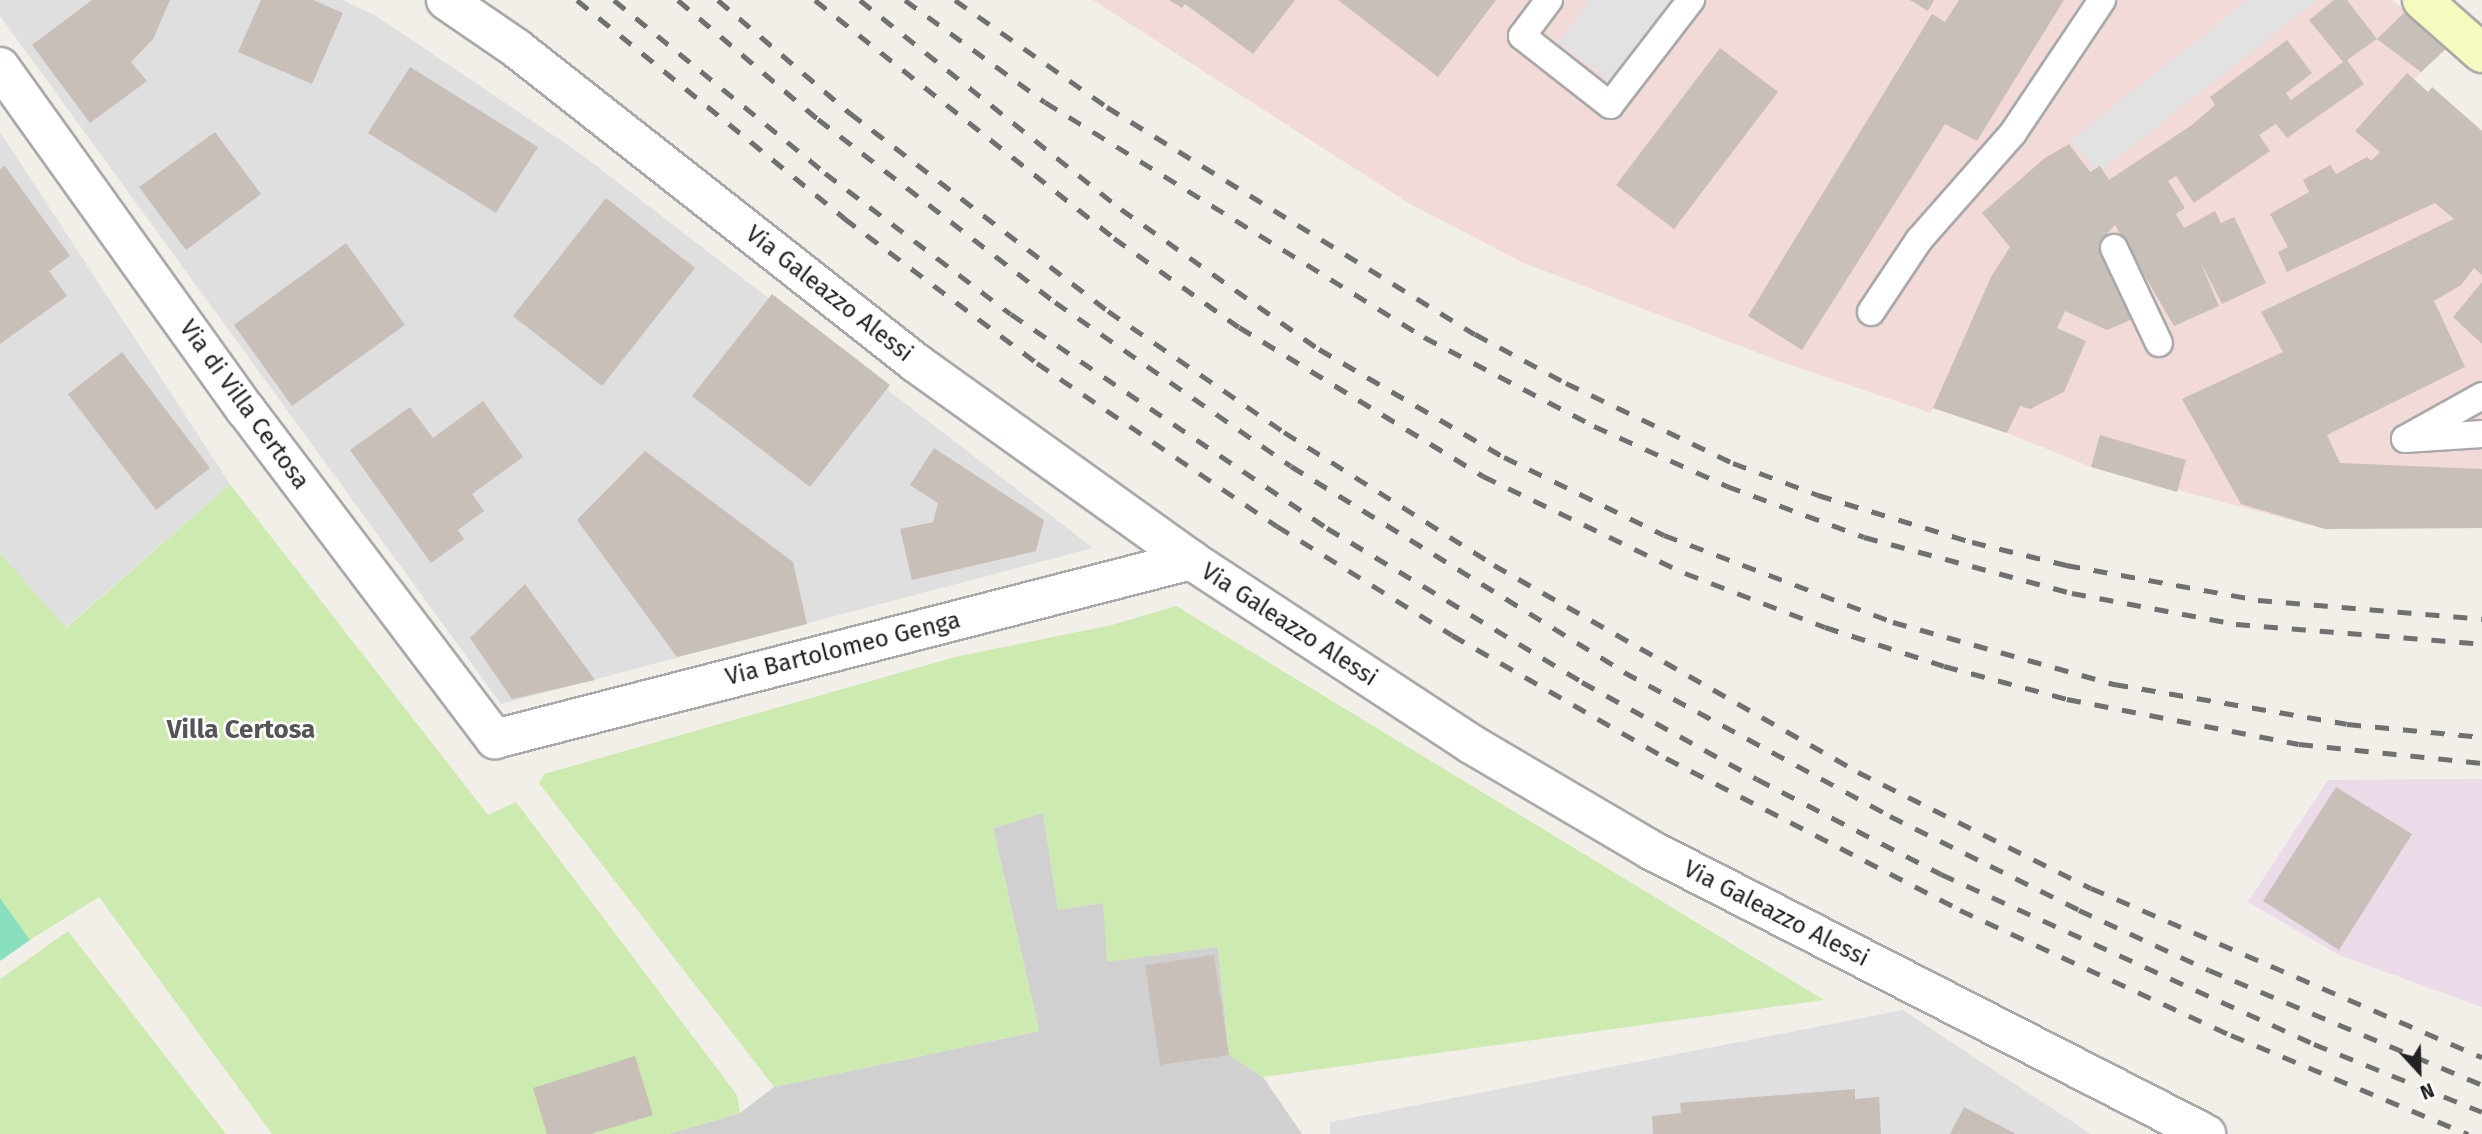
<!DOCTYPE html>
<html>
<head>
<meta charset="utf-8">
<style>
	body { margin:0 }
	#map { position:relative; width:2482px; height:1134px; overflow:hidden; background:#f2efe9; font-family:"Fira Sans",sans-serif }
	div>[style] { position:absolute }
	.residential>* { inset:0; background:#e0dfdf }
	.commercial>* { inset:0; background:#f2dad9 }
	.industrial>* { inset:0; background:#ebdbe8 }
	.religious>* { inset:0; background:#d0d0d0 }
	.grass>* { inset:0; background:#cdebb0 }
	.pitch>* { inset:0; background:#88e0be }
	.parking>* { inset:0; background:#e2e2e2 }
	.building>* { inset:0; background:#c7bfb8 }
	.roads { filter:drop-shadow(2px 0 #a9a9a9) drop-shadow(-2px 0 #a9a9a9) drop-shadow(0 2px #a9a9a9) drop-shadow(0 -2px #a9a9a9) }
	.lane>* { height:26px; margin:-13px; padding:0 13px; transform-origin:13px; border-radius:13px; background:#fff }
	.street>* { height:38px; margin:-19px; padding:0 19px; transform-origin:19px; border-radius:19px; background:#fff }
	.secondary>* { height:38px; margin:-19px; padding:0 19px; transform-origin:19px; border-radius:19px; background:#f7fabf }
	.rail>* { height:5px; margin-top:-2.5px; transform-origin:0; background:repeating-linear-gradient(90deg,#707070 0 14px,transparent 0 28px) }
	span { translate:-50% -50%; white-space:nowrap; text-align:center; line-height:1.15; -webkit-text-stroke:5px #fff; paint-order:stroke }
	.street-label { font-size:24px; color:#222 }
	.neighbourhood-label { font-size:26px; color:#555; font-weight:700 }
	.north { position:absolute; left:2384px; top:1036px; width:70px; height:70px; -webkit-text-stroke:5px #fff; paint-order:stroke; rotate:158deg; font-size:19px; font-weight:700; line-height:28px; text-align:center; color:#222 }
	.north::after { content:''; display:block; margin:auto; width:24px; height:32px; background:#222; clip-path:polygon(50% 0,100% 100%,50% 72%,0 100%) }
</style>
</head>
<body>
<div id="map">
	<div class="residential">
		<div style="clip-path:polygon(0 0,343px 0,376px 16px,581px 154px,1093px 548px,501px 704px,0 16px)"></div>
		<div style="clip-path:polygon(0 132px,230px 484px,65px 628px,0 553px)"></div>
		<div style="clip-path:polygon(1903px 1010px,2091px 1134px,1330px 1134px,1330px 1122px)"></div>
	</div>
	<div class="commercial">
		<div style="clip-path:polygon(1093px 0,2392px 0,2450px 45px,2414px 79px,2428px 92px,2432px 87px,2482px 131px,2482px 528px,2325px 529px,2091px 467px,2007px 433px,1933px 408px,1931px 413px,1782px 362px,1524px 263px,1410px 204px)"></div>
	</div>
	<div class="industrial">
		<div style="clip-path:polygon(2482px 779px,2482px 1007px,2339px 955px,2248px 902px,2328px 780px)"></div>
	</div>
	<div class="religious">
		<div style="clip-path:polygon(1043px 813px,1058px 909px,1103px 903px,1218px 947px,1229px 1055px,1263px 1077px,1302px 1134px,668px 1134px,740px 1113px,774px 1087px,1039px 1031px,993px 828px)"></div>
	</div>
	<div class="grass">
		<div style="clip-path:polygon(230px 484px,488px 815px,516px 802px,737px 1095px,740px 1113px,668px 1134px,272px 1134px,99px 897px,30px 940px,0 898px,0 553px,66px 628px)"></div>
		<div style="clip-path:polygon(1176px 606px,1824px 1000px,1263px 1077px,1229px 1055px,1218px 947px,1107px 962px,1103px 903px,1058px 910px,1043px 813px,993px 828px,1039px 1031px,774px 1087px,539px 783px,544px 774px,955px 657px,1112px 625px)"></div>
		<div style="clip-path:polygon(68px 931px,226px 1134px,0 1134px,0 979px)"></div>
	</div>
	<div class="pitch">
		<div style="clip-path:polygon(0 898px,30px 940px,0 961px)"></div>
	</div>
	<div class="parking">
		<div style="clip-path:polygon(1590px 0,1676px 0,1613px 83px,1558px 42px)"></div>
		<div style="clip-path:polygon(2248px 0,2317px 0,2102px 170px,2100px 166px,2094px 169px,2071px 140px)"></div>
	</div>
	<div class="building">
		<div style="clip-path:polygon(92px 0,170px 0,153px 39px,131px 62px,147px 81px,90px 123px,32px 45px)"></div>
		<div style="clip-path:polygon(261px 0,313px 0,343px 13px,312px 84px,238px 52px)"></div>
		<div style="clip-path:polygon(1169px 0,1295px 0,1253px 54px,1185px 4px,1182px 8px)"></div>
		<div style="clip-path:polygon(1338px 0,1496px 0,1438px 77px)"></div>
		<div style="clip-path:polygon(1910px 0,1934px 0,1928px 11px)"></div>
		<div style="clip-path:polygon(1959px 0,2064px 0,1977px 141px,1945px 124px,1802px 350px,1748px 316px,1932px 14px,1945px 22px)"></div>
		<div style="clip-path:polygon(2334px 0,2347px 0,2377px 39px,2406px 11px,2450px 45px,2421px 72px,2377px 39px,2347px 60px,2364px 84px,2287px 138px,2276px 124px,2259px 135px,2270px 151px,2194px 203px,2176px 176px,2168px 181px,2185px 208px,2176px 214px,2184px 228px,2215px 211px,2221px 223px,2234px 217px,2266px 283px,2222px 304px,2200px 261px,2219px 306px,2174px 326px,2115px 225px,2099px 242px,2135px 318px,2107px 330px,2065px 311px,2057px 328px,2086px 341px,2064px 392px,2030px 409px,2020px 406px,2007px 433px,1933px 408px,1991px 277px,2010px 247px,1982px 213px,2045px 158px,2069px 144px,2090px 172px,2100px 166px,2109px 180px,2192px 125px,2215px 105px,2210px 97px,2287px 40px,2312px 73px,2286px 93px,2291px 100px,2343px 62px,2309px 20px)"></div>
		<div style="clip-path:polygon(1720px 48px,1778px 92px,1674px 229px,1616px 185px)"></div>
		<div style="clip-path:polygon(410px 67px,538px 147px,496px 213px,368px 133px)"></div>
		<div style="clip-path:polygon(2407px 73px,2428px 92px,2432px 87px,2482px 131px,2482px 275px,2474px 268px,2461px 285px,2434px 301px,2465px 367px,2327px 435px,2340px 463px,2482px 469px,2482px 528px,2325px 529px,2241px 504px,2182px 399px,2283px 352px,2261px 312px,2454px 219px,2435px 203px,2287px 272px,2278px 252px,2288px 247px,2270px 214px,2309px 192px,2303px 180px,2330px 165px,2336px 174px,2367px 157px,2371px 161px,2380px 152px,2355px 131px)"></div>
		<div style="clip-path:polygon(215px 132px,261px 194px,186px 250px,139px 187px)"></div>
		<div style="clip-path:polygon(5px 166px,70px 256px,49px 271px,67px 296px,0 344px,0 169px)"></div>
		<div style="clip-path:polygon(606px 198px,695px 268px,602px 386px,513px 316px)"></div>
		<div style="clip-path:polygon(346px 243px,405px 325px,292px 406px,234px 325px)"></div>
		<div style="clip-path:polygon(2482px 282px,2482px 344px,2453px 317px)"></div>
		<div style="clip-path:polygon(772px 294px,890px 385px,810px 487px,692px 396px)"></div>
		<div style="clip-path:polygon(122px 352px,210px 468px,156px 510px,68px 394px)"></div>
		<div style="clip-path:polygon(483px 401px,523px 457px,472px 494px,484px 511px,458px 530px,464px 539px,431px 563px,350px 450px,410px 407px,433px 438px)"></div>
		<div style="clip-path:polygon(2100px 435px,2186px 460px,2177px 492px,2091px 467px)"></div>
		<div style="clip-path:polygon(934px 448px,1044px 520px,1036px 551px,912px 580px,900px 529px,933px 522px,938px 503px,910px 485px)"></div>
		<div style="clip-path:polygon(645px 451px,793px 562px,807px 624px,677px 657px,577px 520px)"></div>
		<div style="clip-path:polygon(525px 584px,595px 680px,512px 699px,470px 638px)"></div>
		<div style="clip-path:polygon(2336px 787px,2412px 834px,2339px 950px,2263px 901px)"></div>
		<div style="clip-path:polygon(1214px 955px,1229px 1055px,1160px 1065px,1145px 965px)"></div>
		<div style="clip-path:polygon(635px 1056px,653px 1115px,591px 1134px,547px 1134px,533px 1088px)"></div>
		<div style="clip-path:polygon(1855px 1089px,1855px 1099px,1879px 1097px,1881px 1134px,1653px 1134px,1652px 1116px,1681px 1113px,1680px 1103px)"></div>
		<div style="clip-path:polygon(1964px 1107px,2016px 1134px,1950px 1134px)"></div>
	</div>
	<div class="roads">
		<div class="lane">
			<div style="left:1549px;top:0;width:45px;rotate:126.9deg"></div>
			<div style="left:1522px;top:36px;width:112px;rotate:38.1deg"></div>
			<div style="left:1610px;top:105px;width:133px;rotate:-52.4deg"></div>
			<div style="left:2114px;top:248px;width:105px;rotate:64.7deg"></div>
			<div style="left:1871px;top:312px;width:87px;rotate:-56.3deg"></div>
			<div style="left:1919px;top:240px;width:142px;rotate:-48.7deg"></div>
			<div style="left:2013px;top:133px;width:160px;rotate:-56.2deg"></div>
			<div style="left:2482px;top:396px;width:88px;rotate:150.8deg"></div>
			<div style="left:2405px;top:439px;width:77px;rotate:-3.7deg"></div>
		</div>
		<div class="street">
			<div style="left:446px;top:0;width:85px;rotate:34.4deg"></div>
			<div style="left:516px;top:48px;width:509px;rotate:38.22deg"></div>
			<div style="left:916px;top:363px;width:338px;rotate:35.6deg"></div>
			<div style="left:1191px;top:560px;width:335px;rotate:33.3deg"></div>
			<div style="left:1471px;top:744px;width:207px;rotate:30.5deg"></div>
			<div style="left:1649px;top:849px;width:626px;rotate:27.1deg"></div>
			<div style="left:0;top:67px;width:422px;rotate:54.4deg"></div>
			<div style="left:246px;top:410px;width:413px;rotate:52.9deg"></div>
			<div style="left:495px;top:739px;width:719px;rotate:-14.42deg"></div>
		</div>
		<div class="secondary">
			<div style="left:2422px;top:0;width:80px;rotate:41.5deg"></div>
		</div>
	</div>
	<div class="rail">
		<div style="left:577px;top:0;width:345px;rotate:39.2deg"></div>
		<div style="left:844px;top:218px;width:241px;rotate:36.9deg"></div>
		<div style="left:1037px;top:363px;width:290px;rotate:34.2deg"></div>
		<div style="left:1277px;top:526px;width:206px;rotate:31.9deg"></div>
		<div style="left:1452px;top:635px;width:247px;rotate:29.9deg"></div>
		<div style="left:1666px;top:758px;width:331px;rotate:27.3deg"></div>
		<div style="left:1960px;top:910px;width:298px;rotate:24.8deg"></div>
		<div style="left:2231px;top:1035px;width:257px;rotate:22.7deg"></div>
		<div style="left:614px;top:0;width:273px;rotate:39.3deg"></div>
		<div style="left:825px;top:173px;width:233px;rotate:37.2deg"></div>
		<div style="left:1011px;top:314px;width:382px;rotate:34.1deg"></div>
		<div style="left:1327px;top:528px;width:298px;rotate:31.1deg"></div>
		<div style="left:1582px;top:682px;width:200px;rotate:29deg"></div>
		<div style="left:1757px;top:779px;width:207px;rotate:27.3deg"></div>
		<div style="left:1941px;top:874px;width:410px;rotate:24.5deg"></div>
		<div style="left:2314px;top:1044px;width:181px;rotate:22deg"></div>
		<div style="left:678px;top:0;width:184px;rotate:40.4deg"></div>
		<div style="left:818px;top:119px;width:299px;rotate:37.7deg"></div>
		<div style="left:1055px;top:302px;width:287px;rotate:34.8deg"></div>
		<div style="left:1291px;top:466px;width:392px;rotate:31.7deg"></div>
		<div style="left:1624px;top:672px;width:302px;rotate:28.4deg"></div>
		<div style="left:1890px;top:816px;width:211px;rotate:26.4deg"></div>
		<div style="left:2079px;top:910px;width:143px;rotate:24.8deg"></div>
		<div style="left:2209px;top:970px;width:296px;rotate:22.8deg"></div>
		<div style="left:718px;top:0;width:174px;rotate:40.6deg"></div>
		<div style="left:850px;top:113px;width:325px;rotate:37.5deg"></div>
		<div style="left:1108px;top:311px;width:214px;rotate:34.5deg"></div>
		<div style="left:1284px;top:432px;width:249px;rotate:32.3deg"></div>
		<div style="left:1494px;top:565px;width:419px;rotate:29.6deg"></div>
		<div style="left:1858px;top:772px;width:260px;rotate:26.5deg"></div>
		<div style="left:2091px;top:888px;width:426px;rotate:23.4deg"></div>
		<div style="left:815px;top:0;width:382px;rotate:38.5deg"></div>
		<div style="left:1114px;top:238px;width:153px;rotate:35.5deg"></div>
		<div style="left:1239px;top:327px;width:286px;rotate:31.4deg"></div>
		<div style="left:1483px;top:476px;width:224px;rotate:25.7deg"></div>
		<div style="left:1685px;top:573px;width:150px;rotate:21.1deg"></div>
		<div style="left:1825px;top:627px;width:125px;rotate:18.1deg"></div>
		<div style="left:1944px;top:666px;width:127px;rotate:15deg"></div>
		<div style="left:2067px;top:699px;width:236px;rotate:11deg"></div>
		<div style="left:2299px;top:744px;width:184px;rotate:5.9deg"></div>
		<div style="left:860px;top:0;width:334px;rotate:38.7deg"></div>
		<div style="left:1121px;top:209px;width:242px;rotate:35.3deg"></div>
		<div style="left:1319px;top:349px;width:214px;rotate:30.3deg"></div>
		<div style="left:1504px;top:457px;width:178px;rotate:26deg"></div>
		<div style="left:1664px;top:535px;width:245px;rotate:20.8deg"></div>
		<div style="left:1893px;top:622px;width:230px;rotate:15.7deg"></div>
		<div style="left:2114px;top:684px;width:236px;rotate:9.7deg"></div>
		<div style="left:2347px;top:724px;width:136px;rotate:5.5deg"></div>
		<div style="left:905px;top:0;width:173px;rotate:36.1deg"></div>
		<div style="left:1045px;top:102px;width:446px;rotate:31.8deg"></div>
		<div style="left:1424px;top:337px;width:192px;rotate:27.6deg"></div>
		<div style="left:1594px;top:426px;width:146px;rotate:24.3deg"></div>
		<div style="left:1727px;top:486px;width:146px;rotate:20.4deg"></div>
		<div style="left:1864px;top:537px;width:215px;rotate:15.1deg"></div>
		<div style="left:2072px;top:593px;width:167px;rotate:10.7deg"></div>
		<div style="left:2236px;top:624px;width:247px;rotate:4.6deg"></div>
		<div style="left:955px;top:0;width:186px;rotate:35.1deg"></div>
		<div style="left:1107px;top:107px;width:432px;rotate:31.7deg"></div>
		<div style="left:1475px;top:334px;width:103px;rotate:28.3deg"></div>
		<div style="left:1566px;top:383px;width:185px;rotate:25.6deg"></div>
		<div style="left:1733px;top:463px;width:91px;rotate:20.6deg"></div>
		<div style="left:1818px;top:495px;width:161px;rotate:17deg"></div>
		<div style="left:1972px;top:542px;width:97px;rotate:13.7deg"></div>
		<div style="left:2066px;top:565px;width:195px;rotate:10.3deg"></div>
		<div style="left:2258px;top:600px;width:225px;rotate:4.8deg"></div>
	</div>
	<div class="street-label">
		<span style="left:829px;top:294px;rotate:38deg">Via Galeazzo Alessi</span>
		<span style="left:244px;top:405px;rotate:54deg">Via di Villa Certosa</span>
		<span style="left:1289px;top:625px;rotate:33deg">Via Galeazzo Alessi</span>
		<span style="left:843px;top:649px;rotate:-14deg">Via Bartolomeo Genga</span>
		<span style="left:1776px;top:914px;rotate:27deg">Via Galeazzo Alessi</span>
	</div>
	<div class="neighbourhood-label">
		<span style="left:241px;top:730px">Villa Certosa</span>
	</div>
	<div class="north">N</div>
</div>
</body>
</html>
